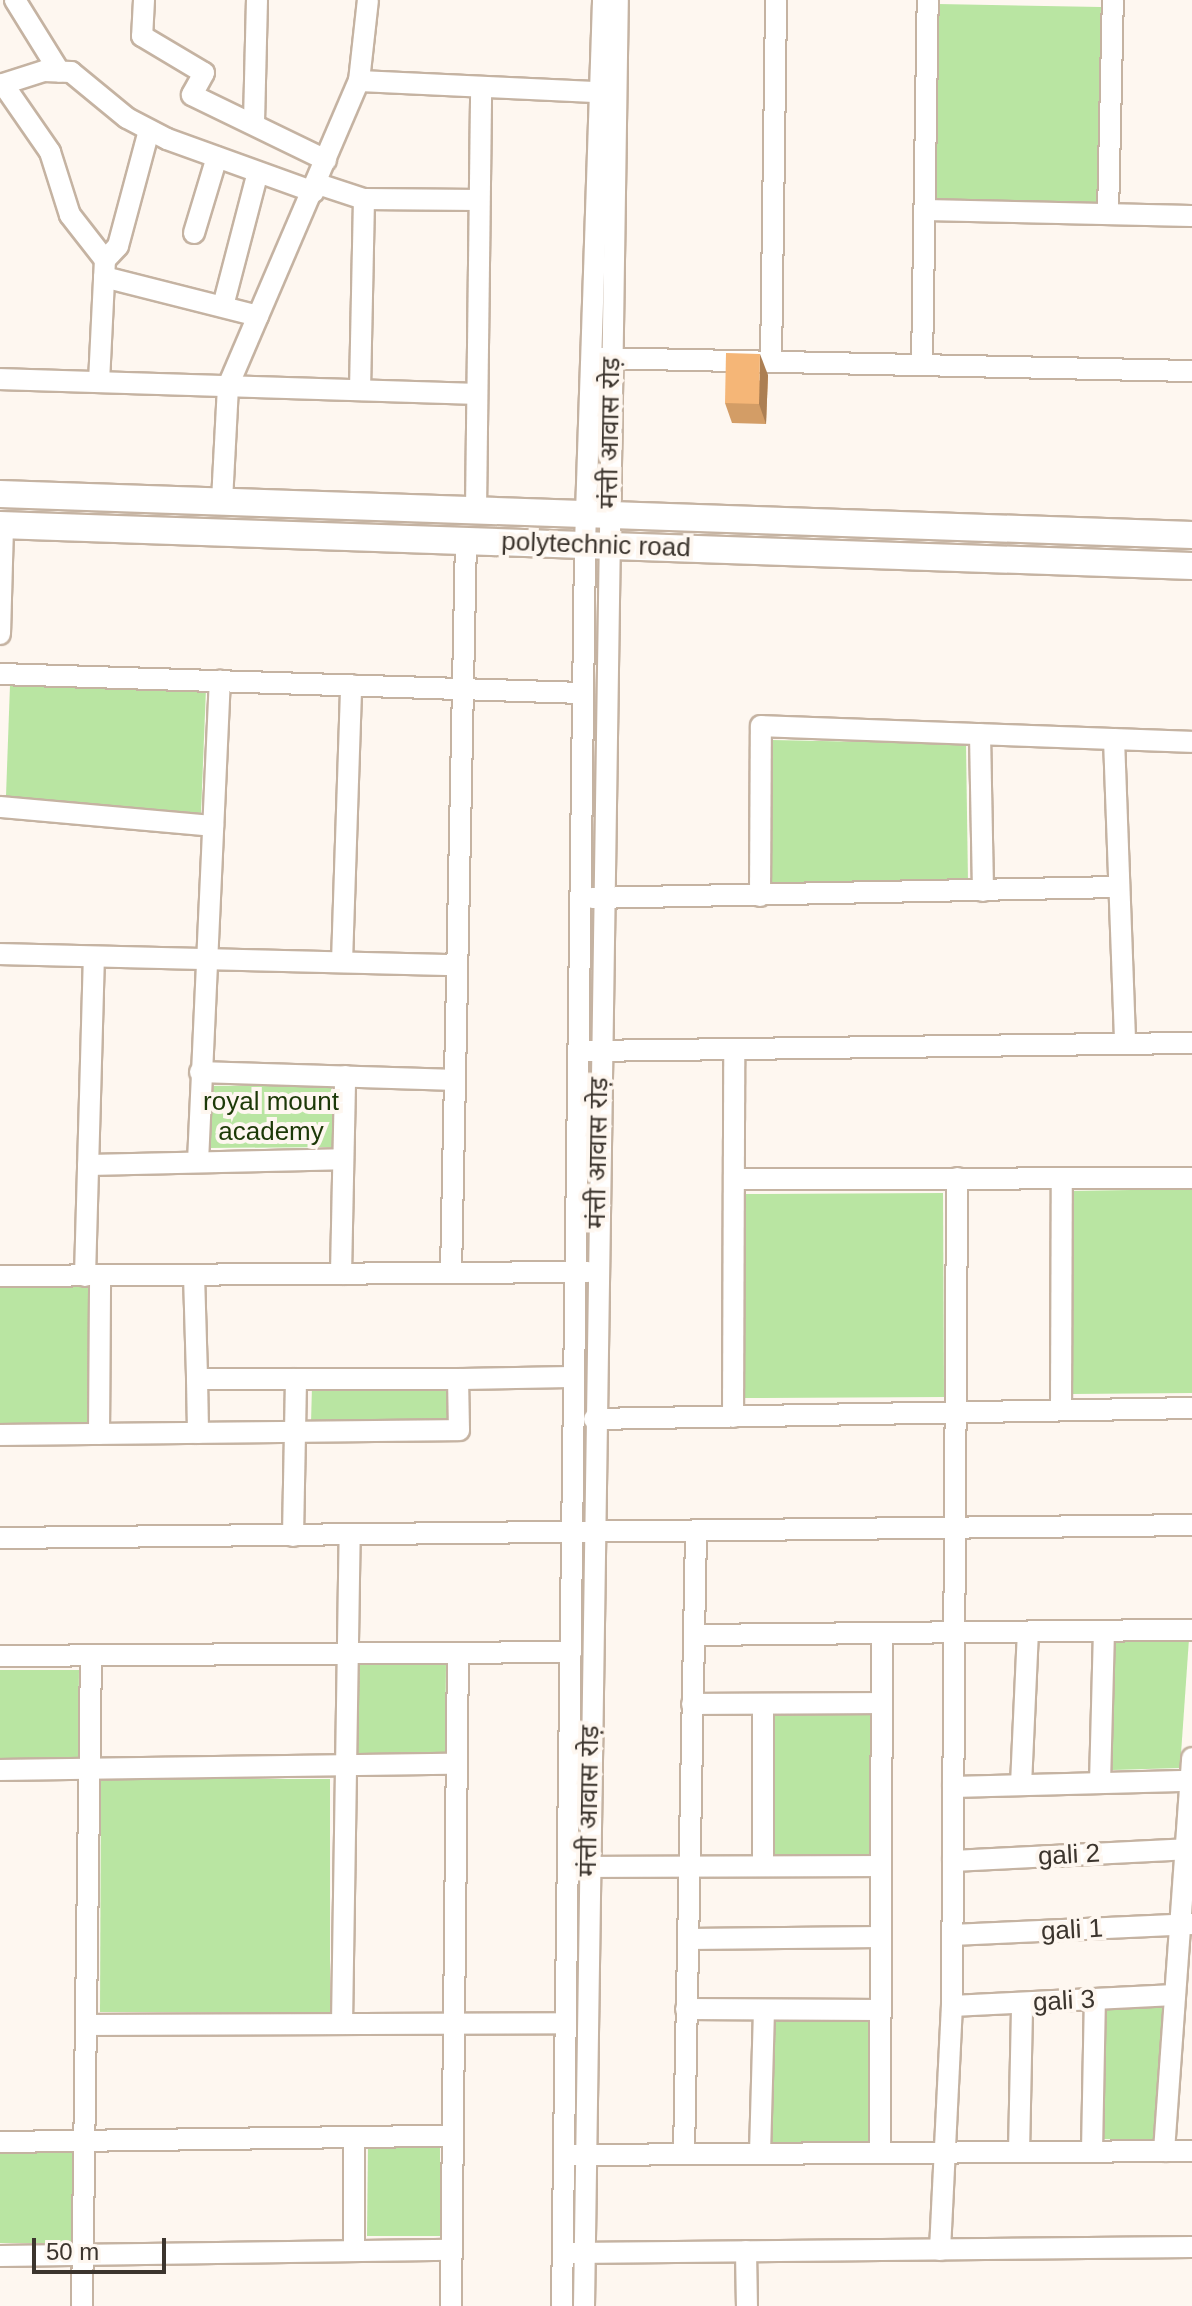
<!DOCTYPE html>
<html>
<head>
<meta charset="utf-8">
<style>
	body { margin:0 }
	#map { position:relative; width:1192px; height:2306px; overflow:hidden; background:#fef7f0; font-family:Helvetica,"Noto Sans Devanagari",sans-serif }
	div>[style] { position:absolute }
	.green>* { inset:0; background:#b9e5a2 }
	.roads { filter:drop-shadow(2px 0 #c5b3a2) drop-shadow(-2px 0 #c5b3a2) drop-shadow(0 2px #c5b3a2) drop-shadow(0 -2px #c5b3a2) }
	.minor>* { height:20px; margin:-10px; padding:0 10px; transform-origin:10px; border-radius:10px; background:#fff }
	.tertiary>* { height:26px; margin:-13px; padding:0 13px; transform-origin:13px; border-radius:13px; background:#fff }
	.wall>* { inset:0; background:#d39d66 }
	.shaded-wall>* { inset:0; background:#ac7f53 }
	.building>* { inset:0; background:#f5b677 }
	span { translate:-50% -50%; white-space:nowrap; text-align:center; line-height:1.15; -webkit-text-stroke:8px #fef7f0; paint-order:stroke }
	.street-label { font-size:26px; color:#3c352e }
	.park-label { font-size:26px; color:#1c3907 }
	.scale { position:absolute; left:32px; top:2238px; width:134px; height:36px; box-sizing:border-box; border:4px solid #3c352e; border-top:0; padding-left:10px; font-size:24px; line-height:28px; white-space:nowrap; color:#3c352e; -webkit-text-stroke:6px #fef7f0; paint-order:stroke }
</style>
</head>
<body>
<div id="map">
	<div class="green">
		<div style="clip-path:polygon(938px 4px,1101px 7px,1097px 205px,934px 202px)"></div>
		<div style="clip-path:polygon(10px 685px,206px 688px,201px 813px,6px 796px)"></div>
		<div style="clip-path:polygon(772px 740px,966px 744px,968px 882px,770px 883px)"></div>
		<div style="clip-path:polygon(332px 1085px,332px 1147px,209px 1148px,209px 1086px)"></div>
		<div style="clip-path:polygon(1192px 1189px,1192px 1393px,1072px 1394px,1070px 1191px)"></div>
		<div style="clip-path:polygon(943px 1193px,944px 1397px,743px 1398px,743px 1194px)"></div>
		<div style="clip-path:polygon(0 1286px,92px 1287px,90px 1427px,0 1426px)"></div>
		<div style="clip-path:polygon(312px 1386px,450px 1387px,450px 1424px,311px 1423px)"></div>
		<div style="clip-path:polygon(1189px 1639px,1180px 1768px,1112px 1770px,1114px 1641px)"></div>
		<div style="clip-path:polygon(356px 1662px,446px 1663px,445px 1754px,355px 1753px)"></div>
		<div style="clip-path:polygon(0 1670px,79px 1670px,78px 1762px,0 1761px)"></div>
		<div style="clip-path:polygon(775px 1714px,872px 1714px,871px 1855px,775px 1855px)"></div>
		<div style="clip-path:polygon(101px 1779px,330px 1779px,330px 2012px,100px 2012px)"></div>
		<div style="clip-path:polygon(1104px 2006px,1165px 2006px,1154px 2140px,1101px 2139px)"></div>
		<div style="clip-path:polygon(772px 2018px,871px 2019px,869px 2143px,771px 2142px)"></div>
		<div style="clip-path:polygon(368px 2146px,440px 2146px,440px 2236px,367px 2236px)"></div>
		<div style="clip-path:polygon(0 2151px,73px 2152px,72px 2243px,0 2243px)"></div>
	</div>
	<div class="roads">
		<div class="minor">
			<div style="left:15px;top:0;width:84px;rotate:58.2deg"></div>
			<div style="left:144px;top:0;width:36px;rotate:93deg"></div>
			<div style="left:142px;top:36px;width:72px;rotate:30.8deg"></div>
			<div style="left:204px;top:73px;width:25px;rotate:119deg"></div>
			<div style="left:192px;top:95px;width:149px;rotate:25.9deg"></div>
			<div style="left:359px;top:81px;width:252px;rotate:2.7deg"></div>
			<div style="left:3px;top:84px;width:83px;rotate:55.3deg"></div>
			<div style="left:50px;top:152px;width:66px;rotate:72.4deg"></div>
			<div style="left:70px;top:215px;width:57px;rotate:52.1deg"></div>
			<div style="left:0;top:85px;width:46px;rotate:-17.7deg"></div>
			<div style="left:44px;top:71px;width:27px;rotate:2deg"></div>
			<div style="left:71px;top:72px;width:72px;rotate:39.4deg"></div>
			<div style="left:127px;top:118px;width:45px;rotate:27.7deg"></div>
			<div style="left:167px;top:139px;width:156px;rotate:19.8deg"></div>
			<div style="left:254px;top:122px;width:122px;rotate:-88.6deg"></div>
			<div style="left:318px;top:184px;width:48px;rotate:18.1deg"></div>
			<div style="left:364px;top:199px;width:115px;rotate:0.5deg"></div>
			<div style="left:925px;top:210px;width:267px;rotate:1.3deg"></div>
			<div style="left:1108px;top:214px;width:214px;rotate:-88.7deg"></div>
			<div style="left:194px;top:233px;width:79px;rotate:-73.2deg"></div>
			<div style="left:104px;top:277px;width:159px;rotate:14.2deg"></div>
			<div style="left:223px;top:306px;width:138px;rotate:-75.4deg"></div>
			<div style="left:599px;top:358px;width:593px;rotate:1.26deg"></div>
			<div style="left:771px;top:362px;width:362px;rotate:-89.2deg"></div>
			<div style="left:922px;top:365px;width:365px;rotate:-89.1deg"></div>
			<div style="left:0;top:379px;width:477px;rotate:1.8deg"></div>
			<div style="left:99px;top:382px;width:122px;rotate:-87.2deg"></div>
			<div style="left:105px;top:260px;width:19px;rotate:-47deg"></div>
			<div style="left:118px;top:246px;width:120px;rotate:-75deg"></div>
			<div style="left:360px;top:390px;width:191px;rotate:-88.8deg"></div>
			<div style="left:222px;top:501px;width:115px;rotate:-87deg"></div>
			<div style="left:228px;top:386px;width:332px;rotate:-66.8deg"></div>
			<div style="left:359px;top:81px;width:81px;rotate:-83.7deg"></div>
			<div style="left:476px;top:510px;width:423px;rotate:-89.3deg"></div>
			<div style="left:0;top:634px;width:109px;rotate:-88.4deg"></div>
			<div style="left:0;top:674px;width:583px;rotate:1.87deg"></div>
			<div style="left:980px;top:734px;width:157px;rotate:88.9deg"></div>
			<div style="left:1114px;top:739px;width:304px;rotate:87.9deg"></div>
			<div style="left:0;top:807px;width:214px;rotate:5.1deg"></div>
			<div style="left:760px;top:896px;width:170px;rotate:-89.7deg"></div>
			<div style="left:761px;top:726px;width:431px;rotate:2.1deg"></div>
			<div style="left:592px;top:898px;width:527px;rotate:-1.2deg"></div>
			<div style="left:0;top:954px;width:457px;rotate:1.4deg"></div>
			<div style="left:342px;top:962px;width:277px;rotate:-88.1deg"></div>
			<div style="left:587px;top:1051px;width:605px;rotate:-0.76deg"></div>
			<div style="left:200px;top:1072px;width:255px;rotate:1.8deg"></div>
			<div style="left:198px;top:1162px;width:482px;rotate:-87.4deg"></div>
			<div style="left:88px;top:1165px;width:255px;rotate:-1.3deg"></div>
			<div style="left:734px;top:1179px;width:458px;rotate:-0.1deg"></div>
			<div style="left:451px;top:1273px;width:733px;rotate:-88.83deg"></div>
			<div style="left:341px;top:1274px;width:198px;rotate:-88.8deg"></div>
			<div style="left:194px;top:1275px;width:104px;rotate:88.3deg"></div>
			<div style="left:0;top:1276px;width:588px;rotate:-0.39deg"></div>
			<div style="left:85px;top:1276px;width:319px;rotate:-88.4deg"></div>
			<div style="left:458px;top:1379px;width:116px;rotate:-1deg"></div>
			<div style="left:1061px;top:1410px;width:232px;rotate:-89.8deg"></div>
			<div style="left:733px;top:1417px;width:368px;rotate:-89.8deg"></div>
			<div style="left:594px;top:1419px;width:598px;rotate:-1.05deg"></div>
			<div style="left:99px;top:1434px;width:158px;rotate:-89.6deg"></div>
			<div style="left:0;top:1435px;width:459px;rotate:-0.6deg"></div>
			<div style="left:459px;top:1430px;width:51px;rotate:-91.1deg"></div>
			<div style="left:458px;top:1379px;width:261px;rotate:180deg"></div>
			<div style="left:197px;top:1379px;width:54px;rotate:88.9deg"></div>
			<div style="left:293px;top:1536px;width:157px;rotate:-88.9deg"></div>
			<div style="left:0;top:1538px;width:1192px;rotate:-0.62deg"></div>
			<div style="left:694px;top:1635px;width:498px;rotate:-0.6deg"></div>
			<div style="left:0;top:1656px;width:571px;rotate:-0.4deg"></div>
			<div style="left:692px;top:1704px;width:190px;rotate:-0.3deg"></div>
			<div style="left:0;top:1770px;width:457px;rotate:-0.8deg"></div>
			<div style="left:1100px;top:1783px;width:152px;rotate:-88.5deg"></div>
			<div style="left:1021px;top:1785px;width:153px;rotate:-87.4deg"></div>
			<div style="left:953px;top:1787px;width:237px;rotate:-1.5deg"></div>
			<div style="left:953px;top:1861px;width:233px;rotate:-2.9deg"></div>
			<div style="left:763px;top:1866px;width:162px;rotate:-90deg"></div>
			<div style="left:577px;top:1867px;width:304px;rotate:-0.2deg"></div>
			<div style="left:952px;top:1935px;width:240px;rotate:-2.6deg"></div>
			<div style="left:688px;top:1939px;width:193px;rotate:-0.6deg"></div>
			<div style="left:952px;top:2006px;width:223px;rotate:-2.8deg"></div>
			<div style="left:686px;top:2009px;width:194px;rotate:0.3deg"></div>
			<div style="left:342px;top:2024px;width:488px;rotate:-89.1deg"></div>
			<div style="left:86px;top:2025px;width:480px;rotate:-0.2deg"></div>
			<div style="left:354px;top:2138px;width:113px;rotate:90deg"></div>
			<div style="left:0;top:2142px;width:453px;rotate:-0.8deg"></div>
			<div style="left:1092px;top:2151px;width:152px;rotate:-88.9deg"></div>
			<div style="left:1164px;top:2151px;width:394px;rotate:-85.9deg"></div>
			<div style="left:880px;top:2152px;width:518px;rotate:-89.78deg"></div>
			<div style="left:1019px;top:2152px;width:149px;rotate:-88.8deg"></div>
			<div style="left:684px;top:2153px;width:620px;rotate:-88.89deg"></div>
			<div style="left:760px;top:2153px;width:143px;rotate:-88.4deg"></div>
			<div style="left:572px;top:2155px;width:620px;rotate:-0.37deg"></div>
			<div style="left:940px;top:2250px;width:244px;rotate:-87.2deg"></div>
			<div style="left:952px;top:2006px;width:828px;rotate:-89.65deg"></div>
			<div style="left:746px;top:2251px;width:55px;rotate:89deg"></div>
			<div style="left:572px;top:2253px;width:620px;rotate:-0.55deg"></div>
			<div style="left:0;top:2256px;width:452px;rotate:-0.8deg"></div>
			<div style="left:82px;top:2306px;width:649px;rotate:-89.21deg"></div>
			<div style="left:451px;top:2306px;width:653px;rotate:-89.39deg"></div>
			<div style="left:562px;top:2306px;width:1762px;rotate:-89.25deg"></div>
			<div style="left:585px;top:544px;width:544px;rotate:-88.1deg"></div>
			<div style="left:584px;top:2306px;width:2306px;rotate:-89.16deg"></div>
		</div>
		<div class="tertiary">
			<div style="left:0;top:494px;width:1193px;rotate:1.97deg"></div>
			<div style="left:0;top:525px;width:1193px;rotate:1.97deg"></div>
		</div>
	</div>
	<div class="wall">
		<div style="clip-path:polygon(768px 375px,766px 424px,732px 423px,725px 403px)"></div>
	</div>
	<div class="shaded-wall">
		<div style="clip-path:polygon(760px 354px,768px 375px,766px 424px,759px 404px)"></div>
	</div>
	<div class="building">
		<div style="clip-path:polygon(726px 353px,760px 354px,759px 404px,725px 403px)"></div>
	</div>
	<div class="street-label">
		<span style="left:610px;top:433px;rotate:-89deg">मंत्ती आवास रोड़</span>
		<span style="left:596px;top:545px;rotate:2deg">polytechnic road</span>
		<span style="left:598px;top:1153px;rotate:-89deg">मंत्ती आवास रोड़</span>
		<span style="left:589px;top:1801px;rotate:-89deg">मंत्ती आवास रोड़</span>
		<span style="left:1069px;top:1855px;rotate:-3deg">gali 2</span>
		<span style="left:1072px;top:1930px;rotate:-3deg">gali 1</span>
		<span style="left:1064px;top:2001px;rotate:-3deg">gali 3</span>
	</div>
	<div class="park-label">
		<span style="left:271px;top:1117px">royal mount<br>academy</span>
	</div>
	<div class="scale">50 m</div>
</div>
</body>
</html>
